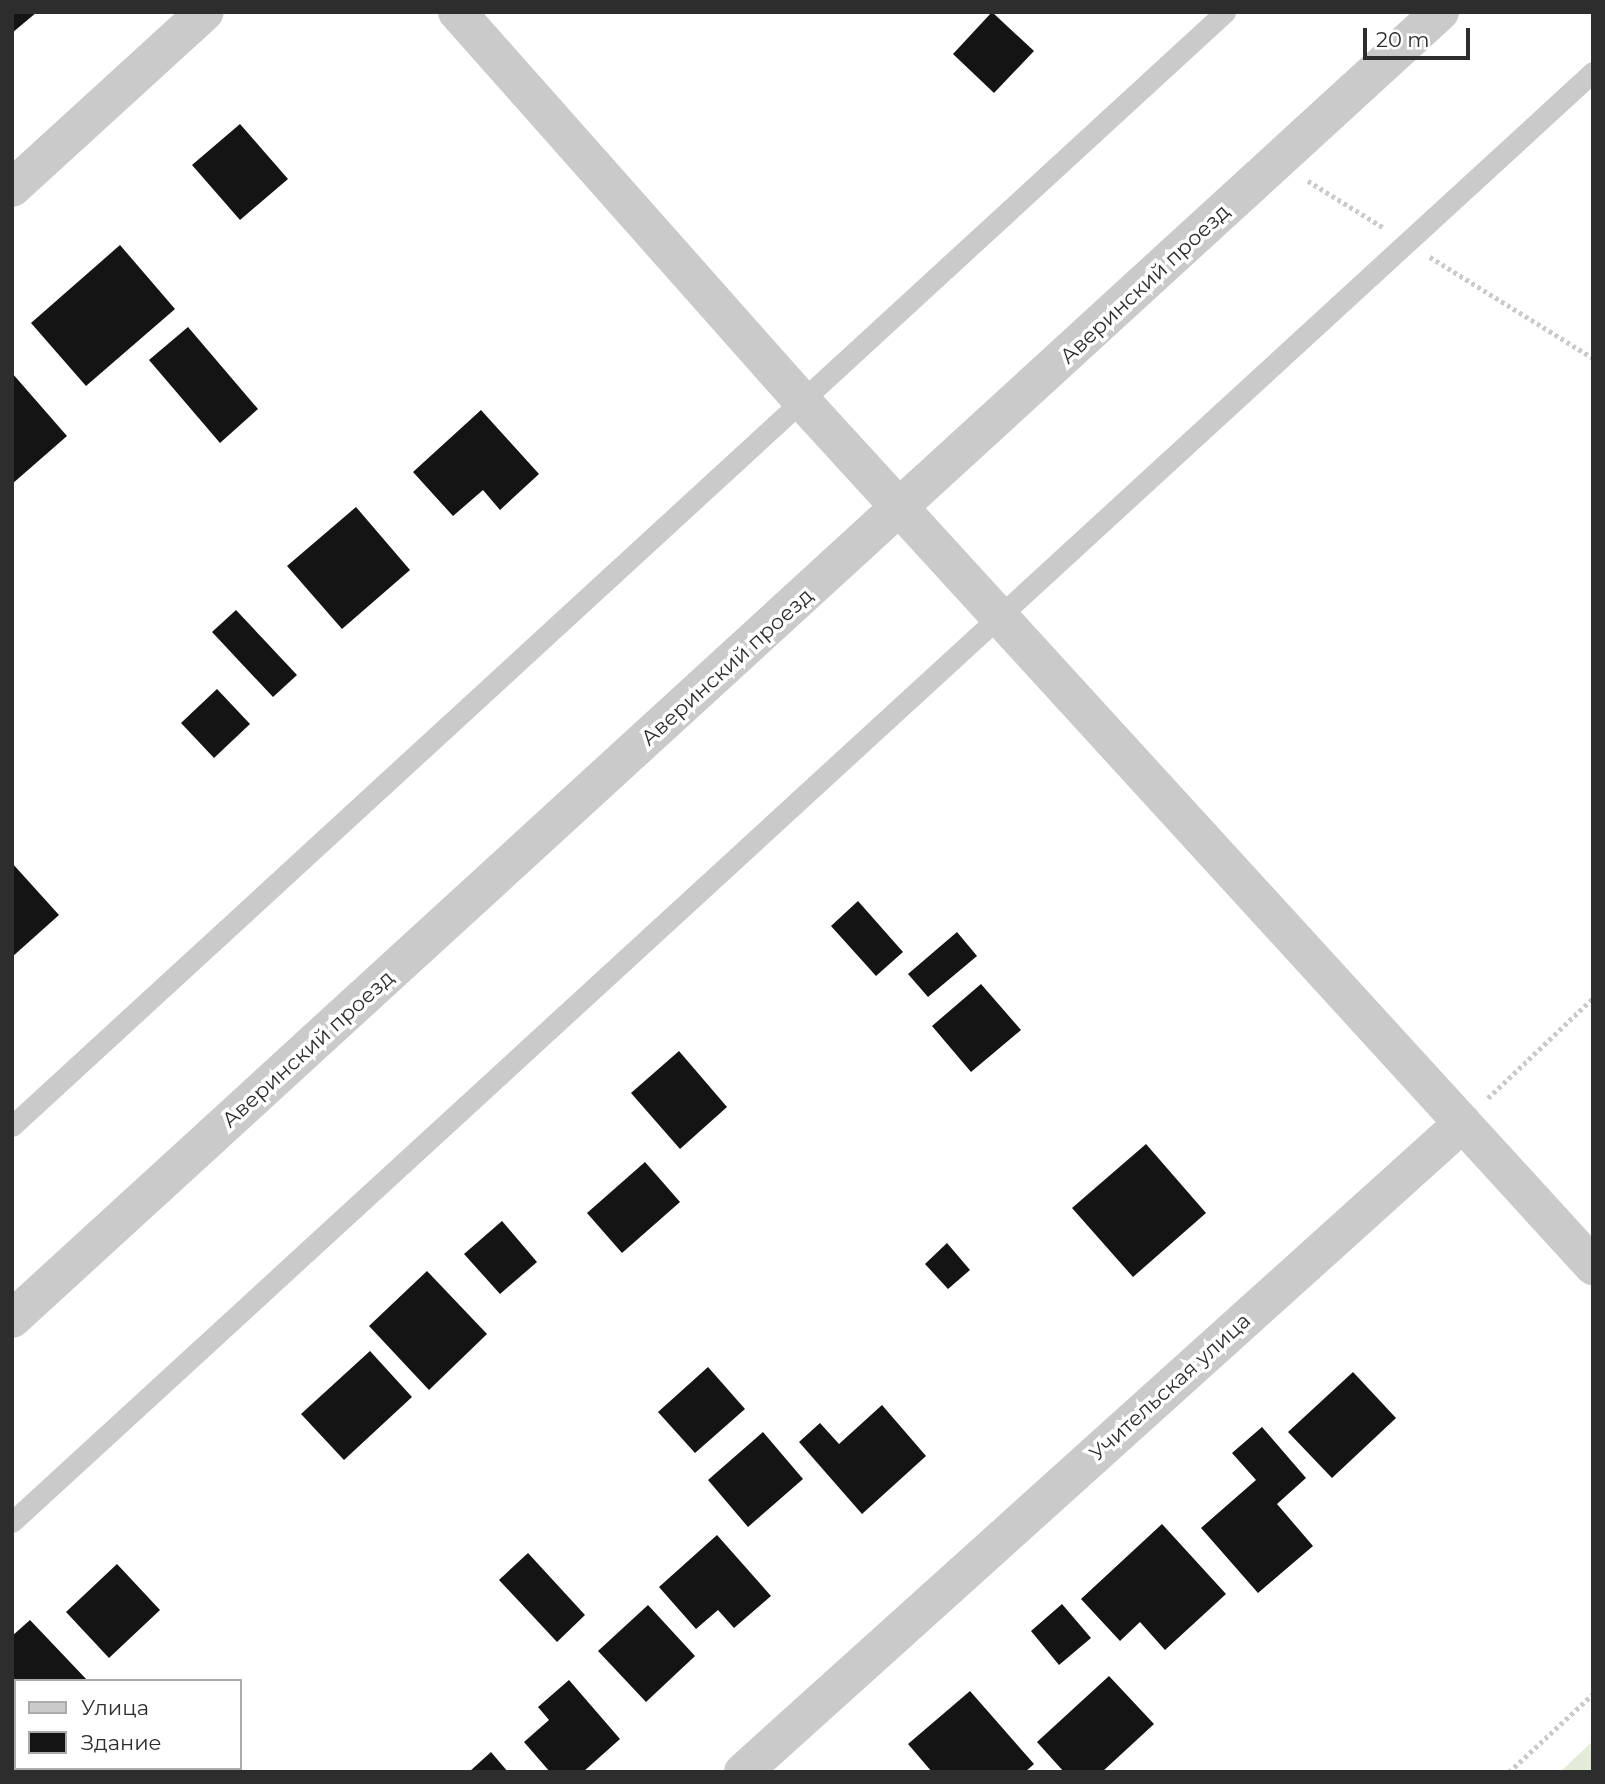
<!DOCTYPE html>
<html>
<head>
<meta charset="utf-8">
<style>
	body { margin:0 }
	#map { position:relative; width:1605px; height:1784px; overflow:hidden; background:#fff; font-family:Montserrat,sans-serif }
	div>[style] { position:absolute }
	.green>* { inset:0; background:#e3ecd9 }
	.building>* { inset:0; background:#141414 }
	.path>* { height:4.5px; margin-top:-2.25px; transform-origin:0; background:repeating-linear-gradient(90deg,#cacaca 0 3.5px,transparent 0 7px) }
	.service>* { height:21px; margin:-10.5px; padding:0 10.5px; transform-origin:10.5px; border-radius:10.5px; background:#cacaca }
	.minor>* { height:38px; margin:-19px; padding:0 19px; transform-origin:19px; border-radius:19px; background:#cacaca }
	span { translate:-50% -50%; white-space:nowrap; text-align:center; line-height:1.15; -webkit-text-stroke:7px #fff; paint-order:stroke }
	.street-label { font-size:21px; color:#2d2d2d }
	.frame { position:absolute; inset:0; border:14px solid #2d2d2d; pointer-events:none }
	.legend { position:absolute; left:14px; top:1679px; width:228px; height:91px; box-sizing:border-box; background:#fff; border:2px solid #ababab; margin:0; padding:9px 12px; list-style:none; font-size:21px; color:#2d2d2d }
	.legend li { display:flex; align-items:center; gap:14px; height:35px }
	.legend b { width:35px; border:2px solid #ababab }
	.scale { position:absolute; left:1363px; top:28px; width:107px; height:32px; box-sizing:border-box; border:4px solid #2d2d2d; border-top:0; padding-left:9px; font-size:21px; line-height:24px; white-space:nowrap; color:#2d2d2d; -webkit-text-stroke:5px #fff; paint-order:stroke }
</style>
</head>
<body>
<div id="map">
	<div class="green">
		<div style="clip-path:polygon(1593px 1741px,1593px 1772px,1560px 1772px)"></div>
	</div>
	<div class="building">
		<div style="clip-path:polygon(12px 12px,37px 12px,12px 33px)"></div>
		<div style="clip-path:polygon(992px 12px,1034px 51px,994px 93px,953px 54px)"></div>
		<div style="clip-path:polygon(240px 124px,288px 179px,240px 220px,192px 165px)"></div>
		<div style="clip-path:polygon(120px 245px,175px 309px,86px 386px,31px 323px)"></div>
		<div style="clip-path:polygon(188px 327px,258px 409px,220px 443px,149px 360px)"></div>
		<div style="clip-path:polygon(12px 373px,67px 436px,12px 484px)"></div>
		<div style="clip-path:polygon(481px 410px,539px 474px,500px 510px,483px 490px,453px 516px,413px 472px)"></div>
		<div style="clip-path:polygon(356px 507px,410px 570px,342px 629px,287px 566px)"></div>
		<div style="clip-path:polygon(236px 610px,297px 675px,273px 697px,212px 632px)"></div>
		<div style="clip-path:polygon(217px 689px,250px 724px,214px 758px,181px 723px)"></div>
		<div style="clip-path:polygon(12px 863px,59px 915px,12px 957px)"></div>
		<div style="clip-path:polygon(858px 901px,903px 952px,876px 976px,831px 926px)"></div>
		<div style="clip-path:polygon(957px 932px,977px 956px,928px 997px,908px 974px)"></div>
		<div style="clip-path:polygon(981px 984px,1021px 1030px,971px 1072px,932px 1026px)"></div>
		<div style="clip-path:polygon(679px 1051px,727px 1107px,680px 1149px,631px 1093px)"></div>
		<div style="clip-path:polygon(1146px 1144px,1206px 1213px,1133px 1277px,1072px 1208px)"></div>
		<div style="clip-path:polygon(645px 1162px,680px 1202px,622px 1253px,587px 1213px)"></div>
		<div style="clip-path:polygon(502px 1221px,537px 1262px,500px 1294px,464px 1254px)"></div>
		<div style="clip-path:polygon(947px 1243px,970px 1270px,948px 1289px,925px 1264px)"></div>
		<div style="clip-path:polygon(427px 1271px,487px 1334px,429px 1390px,369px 1326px)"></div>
		<div style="clip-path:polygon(370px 1351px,412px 1397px,344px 1460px,301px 1414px)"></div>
		<div style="clip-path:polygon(708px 1367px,745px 1409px,695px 1453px,658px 1412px)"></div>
		<div style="clip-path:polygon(1353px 1372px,1396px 1418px,1332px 1478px,1288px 1432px)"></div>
		<div style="clip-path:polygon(882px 1405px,926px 1456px,862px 1514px,799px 1442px,820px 1423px,839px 1444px)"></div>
		<div style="clip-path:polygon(1262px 1427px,1306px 1478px,1277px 1504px,1313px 1546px,1258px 1593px,1201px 1528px,1256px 1480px,1232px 1453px)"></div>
		<div style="clip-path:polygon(763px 1432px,803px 1479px,748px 1527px,708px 1480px)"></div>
		<div style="clip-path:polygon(1162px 1524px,1226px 1594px,1165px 1650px,1140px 1622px,1120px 1641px,1081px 1599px)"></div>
		<div style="clip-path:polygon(717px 1535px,771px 1596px,734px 1628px,718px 1610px,696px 1629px,659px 1587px)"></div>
		<div style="clip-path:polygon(528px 1553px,585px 1615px,557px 1642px,499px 1580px)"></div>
		<div style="clip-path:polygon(117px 1564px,160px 1610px,109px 1658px,66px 1612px)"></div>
		<div style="clip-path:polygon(1062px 1604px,1091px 1638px,1059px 1665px,1031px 1631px)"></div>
		<div style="clip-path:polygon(648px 1605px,695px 1656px,646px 1702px,598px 1651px)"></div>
		<div style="clip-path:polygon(30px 1620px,88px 1681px,16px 1681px,16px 1717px,12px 1636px)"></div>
		<div style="clip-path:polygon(1109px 1676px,1154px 1724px,1102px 1772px,1064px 1772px,1037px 1742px)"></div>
		<div style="clip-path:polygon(569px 1680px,620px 1739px,583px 1772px,550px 1772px,524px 1742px,549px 1720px,538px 1707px)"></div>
		<div style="clip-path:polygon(970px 1691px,1034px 1764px,1025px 1772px,932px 1772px,908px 1744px)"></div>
		<div style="clip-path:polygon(491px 1752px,508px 1772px,469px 1772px)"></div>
	</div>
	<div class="path">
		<div style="left:1308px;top:181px;width:89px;rotate:31.7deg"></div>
		<div style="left:1430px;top:257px;width:192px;rotate:31.8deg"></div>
		<div style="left:1488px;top:1098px;width:145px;rotate:-43.6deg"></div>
		<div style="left:1509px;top:1772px;width:115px;rotate:-42.9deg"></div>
	</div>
	<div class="service">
		<div style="left:12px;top:1126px;width:1647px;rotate:-42.56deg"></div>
		<div style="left:12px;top:1522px;width:2145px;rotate:-42.53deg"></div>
	</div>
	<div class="minor">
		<div style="left:457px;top:12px;width:521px;rotate:48.42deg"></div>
		<div style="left:803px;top:402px;width:1171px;rotate:47.56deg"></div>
		<div style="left:12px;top:188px;width:261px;rotate:-42.4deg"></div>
		<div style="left:12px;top:1319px;width:1936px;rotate:-42.47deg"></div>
		<div style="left:743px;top:1772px;width:969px;rotate:-42.03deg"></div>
	</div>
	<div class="street-label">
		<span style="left:1145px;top:284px;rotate:-43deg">Аверинский проезд</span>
		<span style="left:727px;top:667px;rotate:-42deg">Аверинский проезд</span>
		<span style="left:308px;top:1049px;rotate:-42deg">Аверинский проезд</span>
		<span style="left:1170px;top:1387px;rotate:-42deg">Учительская улица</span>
	</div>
	<div class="frame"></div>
	<ul class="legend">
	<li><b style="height:9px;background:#cacaca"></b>Улица</li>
	<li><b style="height:19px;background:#141414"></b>Здание</li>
	</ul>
	<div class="scale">20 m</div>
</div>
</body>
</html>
